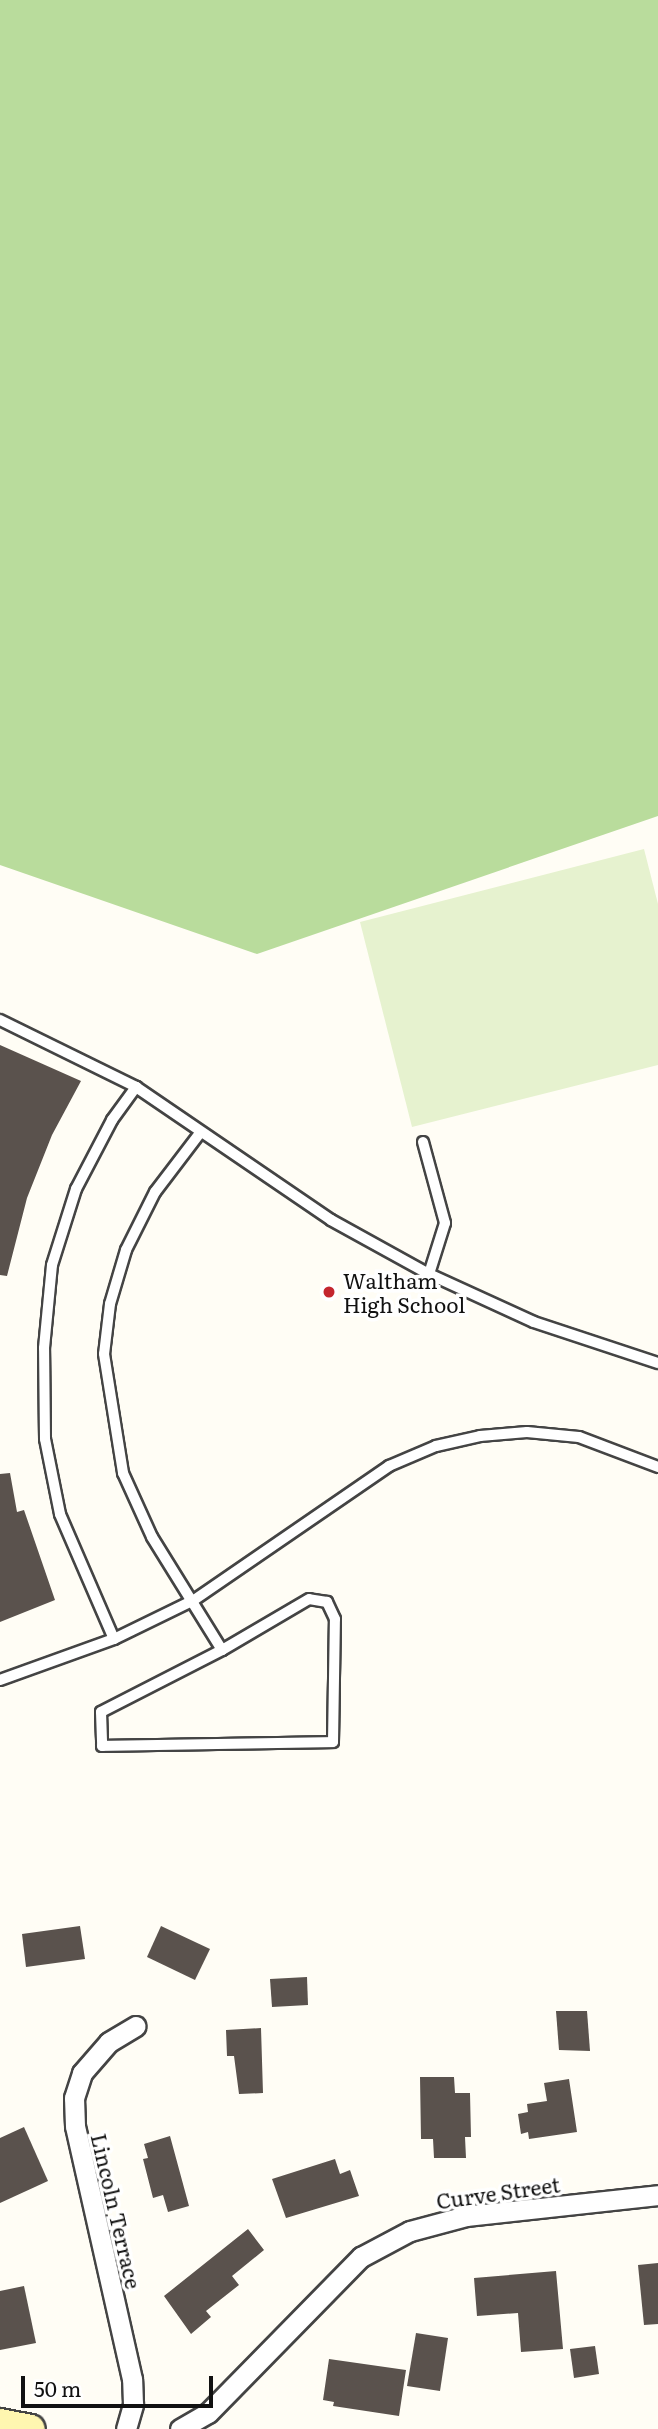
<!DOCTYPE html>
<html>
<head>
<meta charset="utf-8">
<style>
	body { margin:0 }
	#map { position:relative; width:658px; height:2429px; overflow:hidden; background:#fffdf5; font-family:Literata,serif }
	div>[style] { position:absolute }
	.forest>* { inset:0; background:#b9dc9c }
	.pitch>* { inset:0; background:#e6f2cf }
	.building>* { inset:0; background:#5a524d }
	.roads { filter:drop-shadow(2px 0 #444) drop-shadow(-2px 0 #444) drop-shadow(0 2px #444) drop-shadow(0 -2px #444) }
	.lane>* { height:10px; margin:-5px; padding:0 5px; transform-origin:5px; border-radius:5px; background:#fff }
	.street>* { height:19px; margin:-9.5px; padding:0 9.5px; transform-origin:9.5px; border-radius:9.5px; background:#fff }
	.secondary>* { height:28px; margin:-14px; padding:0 14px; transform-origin:14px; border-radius:14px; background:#fff6b0 }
	.dots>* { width:19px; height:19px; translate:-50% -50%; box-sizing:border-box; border:4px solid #fff; border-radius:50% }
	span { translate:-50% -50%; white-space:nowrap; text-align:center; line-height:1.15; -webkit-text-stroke:7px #fff; paint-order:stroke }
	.poi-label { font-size:21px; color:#111 }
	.left { translate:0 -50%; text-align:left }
	.street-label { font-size:21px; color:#111 }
	.scale { position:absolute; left:21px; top:2376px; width:192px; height:32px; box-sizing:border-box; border:4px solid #111; border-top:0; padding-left:9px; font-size:21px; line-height:24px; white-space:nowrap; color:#111; -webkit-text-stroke:5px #fff; paint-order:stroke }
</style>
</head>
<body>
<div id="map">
	<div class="forest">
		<div style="clip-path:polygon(0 0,658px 0,658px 816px,257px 954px,0 865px)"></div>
	</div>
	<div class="pitch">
		<div style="clip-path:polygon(644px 849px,658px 904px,658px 1065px,412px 1127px,360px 922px)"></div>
	</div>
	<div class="building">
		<div style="clip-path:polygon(0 1045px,81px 1081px,52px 1135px,27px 1198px,7px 1276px,0 1275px)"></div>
		<div style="clip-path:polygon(10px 1473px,17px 1512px,24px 1510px,55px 1600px,0 1622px,0 1474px)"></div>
		<div style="clip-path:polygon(80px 1926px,85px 1959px,26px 1967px,22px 1934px)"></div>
		<div style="clip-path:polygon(161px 1926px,210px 1949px,195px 1980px,147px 1957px)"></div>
		<div style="clip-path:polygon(307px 1977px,308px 2005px,272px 2007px,270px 1979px)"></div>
		<div style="clip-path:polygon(556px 2011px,587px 2011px,590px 2051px,559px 2050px)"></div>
		<div style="clip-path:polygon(261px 2028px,263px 2093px,239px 2094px,234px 2056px,227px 2056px,226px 2030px)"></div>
		<div style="clip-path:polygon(420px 2077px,454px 2077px,455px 2093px,470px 2093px,471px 2137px,465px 2137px,466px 2158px,434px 2158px,433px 2139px,421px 2139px)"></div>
		<div style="clip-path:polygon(569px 2079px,577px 2132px,529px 2139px,528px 2132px,521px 2134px,518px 2114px,528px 2112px,527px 2104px,547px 2101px,544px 2083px)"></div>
		<div style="clip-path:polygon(24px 2127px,48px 2181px,0 2203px,0 2138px)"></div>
		<div style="clip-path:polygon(170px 2136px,189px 2206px,168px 2212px,163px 2195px,153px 2198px,143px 2159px,148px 2158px,144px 2144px)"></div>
		<div style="clip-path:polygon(335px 2159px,340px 2174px,350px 2170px,359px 2196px,286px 2218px,272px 2179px)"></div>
		<div style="clip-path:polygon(248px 2229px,264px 2250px,232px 2276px,239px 2285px,206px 2311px,211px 2317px,191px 2334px,164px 2296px)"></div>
		<div style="clip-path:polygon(658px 2263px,658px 2324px,644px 2325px,638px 2265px)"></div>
		<div style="clip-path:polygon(556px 2271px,563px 2349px,521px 2352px,518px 2313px,477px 2316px,474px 2278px)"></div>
		<div style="clip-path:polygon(24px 2286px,36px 2343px,0 2350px,0 2291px)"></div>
		<div style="clip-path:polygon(416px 2333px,448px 2338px,440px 2391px,407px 2386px)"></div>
		<div style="clip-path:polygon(595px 2346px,599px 2374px,574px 2378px,570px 2349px)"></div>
		<div style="clip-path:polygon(329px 2359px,406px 2370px,399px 2416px,333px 2406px,334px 2402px,323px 2400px)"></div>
	</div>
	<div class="roads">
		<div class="lane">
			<div style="left:0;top:1020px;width:152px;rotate:26.2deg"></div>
			<div style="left:136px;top:1087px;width:236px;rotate:34.3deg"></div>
			<div style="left:331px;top:1220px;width:112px;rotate:28.9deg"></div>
			<div style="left:429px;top:1274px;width:115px;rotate:24.6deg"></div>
			<div style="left:534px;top:1322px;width:131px;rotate:18.3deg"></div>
			<div style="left:200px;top:1133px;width:74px;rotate:127.3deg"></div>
			<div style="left:155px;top:1192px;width:65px;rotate:116.6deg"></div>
			<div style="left:126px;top:1250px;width:56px;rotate:106.5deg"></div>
			<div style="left:110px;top:1304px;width:50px;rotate:96.8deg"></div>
			<div style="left:104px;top:1354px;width:121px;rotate:80.9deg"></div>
			<div style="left:123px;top:1473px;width:70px;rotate:65.6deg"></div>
			<div style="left:152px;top:1537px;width:133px;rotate:58.2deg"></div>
			<div style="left:222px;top:1650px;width:136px;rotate:152.9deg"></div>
			<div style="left:101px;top:1712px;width:34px;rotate:88deg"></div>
			<div style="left:102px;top:1746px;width:231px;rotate:-1deg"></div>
			<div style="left:333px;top:1742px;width:123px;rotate:-89.1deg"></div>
			<div style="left:335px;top:1619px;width:19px;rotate:-115deg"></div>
			<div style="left:327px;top:1602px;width:18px;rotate:-171deg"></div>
			<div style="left:309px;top:1599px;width:101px;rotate:149.6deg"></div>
			<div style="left:423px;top:1142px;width:84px;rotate:74.8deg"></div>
			<div style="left:445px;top:1223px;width:53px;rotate:107.4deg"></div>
			<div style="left:114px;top:1639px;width:136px;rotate:-113.4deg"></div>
			<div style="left:60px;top:1514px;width:76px;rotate:-101.3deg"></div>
			<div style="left:45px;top:1439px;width:91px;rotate:-90.6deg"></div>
			<div style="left:44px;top:1348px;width:83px;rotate:-84.5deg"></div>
			<div style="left:52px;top:1265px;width:80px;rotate:-72.5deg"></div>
			<div style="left:76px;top:1189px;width:78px;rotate:-62.4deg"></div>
			<div style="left:112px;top:1120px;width:41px;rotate:-54deg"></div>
			<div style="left:0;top:1680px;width:121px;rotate:-19.8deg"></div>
			<div style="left:114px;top:1639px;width:89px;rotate:-26deg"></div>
			<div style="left:194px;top:1600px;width:237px;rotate:-34.5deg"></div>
			<div style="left:389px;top:1466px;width:51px;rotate:-23.1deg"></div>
			<div style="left:436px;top:1446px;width:45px;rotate:-12.8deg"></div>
			<div style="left:480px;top:1436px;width:47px;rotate:-4.9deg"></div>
			<div style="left:527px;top:1432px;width:52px;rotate:5.5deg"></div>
			<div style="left:579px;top:1437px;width:85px;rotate:20.8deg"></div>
		</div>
		<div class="street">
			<div style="left:126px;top:2429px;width:26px;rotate:-74deg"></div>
			<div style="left:133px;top:2404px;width:25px;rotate:-92deg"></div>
			<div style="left:132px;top:2379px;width:259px;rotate:-102.7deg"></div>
			<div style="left:75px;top:2126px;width:28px;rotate:-92deg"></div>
			<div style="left:74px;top:2098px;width:26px;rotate:-72deg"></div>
			<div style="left:82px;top:2073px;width:41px;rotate:-48.9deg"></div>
			<div style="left:109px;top:2042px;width:31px;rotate:-31deg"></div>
			<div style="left:180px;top:2429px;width:32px;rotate:-30deg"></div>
			<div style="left:208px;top:2413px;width:219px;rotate:-45.6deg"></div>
			<div style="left:361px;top:2257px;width:55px;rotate:-28deg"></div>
			<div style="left:410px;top:2231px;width:58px;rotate:-15deg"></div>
			<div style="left:466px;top:2216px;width:193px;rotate:-6.2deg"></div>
		</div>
		<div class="secondary">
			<div style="left:0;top:2423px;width:31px;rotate:11deg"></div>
		</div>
	</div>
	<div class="dots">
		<div style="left:329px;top:1292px;background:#c4262e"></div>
	</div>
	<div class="poi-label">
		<span class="left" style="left:343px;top:1292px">Waltham<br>High School</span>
	</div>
	<div class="street-label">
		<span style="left:498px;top:2192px;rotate:-8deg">Curve Street</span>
		<span style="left:117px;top:2211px;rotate:77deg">Lincoln Terrace</span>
	</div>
	<div class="scale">50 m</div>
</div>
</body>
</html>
